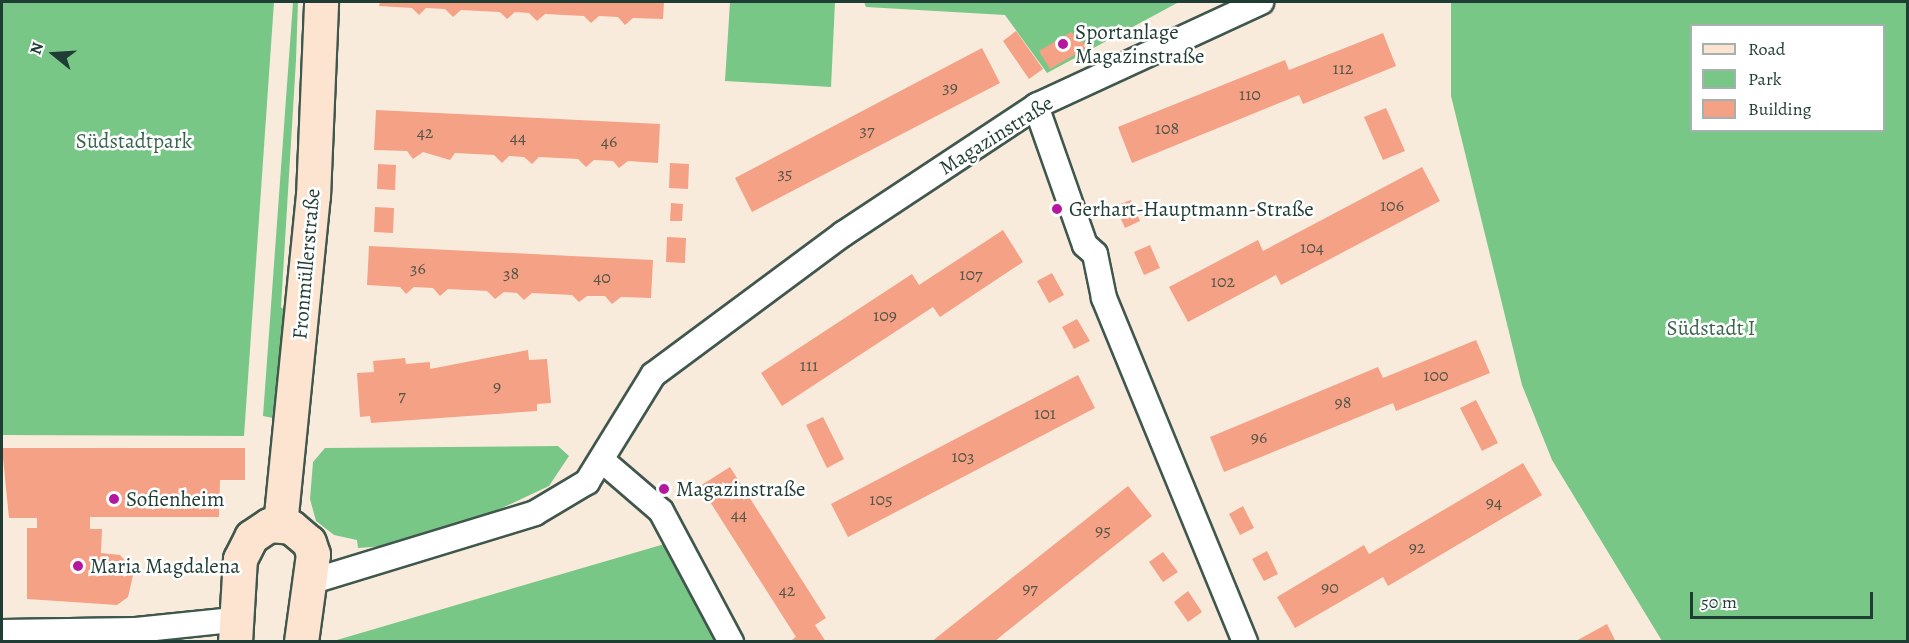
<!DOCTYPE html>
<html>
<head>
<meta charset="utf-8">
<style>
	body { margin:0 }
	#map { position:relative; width:1909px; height:643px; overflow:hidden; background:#f9ebdc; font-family:Alegreya,serif }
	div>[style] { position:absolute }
	.green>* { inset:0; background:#78c787 }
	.building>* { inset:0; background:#f5a186 }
	.roads { filter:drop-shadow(2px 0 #40574d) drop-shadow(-2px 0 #40574d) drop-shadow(0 2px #40574d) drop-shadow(0 -2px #40574d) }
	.minor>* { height:24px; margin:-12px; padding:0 12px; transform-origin:12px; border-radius:12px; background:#fff }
	.secondary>* { height:33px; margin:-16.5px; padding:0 16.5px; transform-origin:16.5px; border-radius:16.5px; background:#fde4d1 }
	.dots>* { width:16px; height:16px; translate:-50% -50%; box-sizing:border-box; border:3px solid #fff; border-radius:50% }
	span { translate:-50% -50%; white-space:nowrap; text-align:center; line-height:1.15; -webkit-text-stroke:5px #fff; paint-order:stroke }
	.number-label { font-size:18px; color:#545648 }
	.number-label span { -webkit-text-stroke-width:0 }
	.poi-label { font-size:21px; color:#1f3d34 }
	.left { translate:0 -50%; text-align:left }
	.street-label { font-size:21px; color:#1f3d34 }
	.park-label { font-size:21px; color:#3a664d }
	.frame { position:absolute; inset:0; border:3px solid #1f3d34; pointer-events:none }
	.legend { position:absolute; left:1690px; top:24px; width:195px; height:108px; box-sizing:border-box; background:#fff; border:2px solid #a5b1ae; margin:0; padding:8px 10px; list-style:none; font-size:18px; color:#1f3d34 }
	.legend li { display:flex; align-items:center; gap:12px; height:30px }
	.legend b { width:30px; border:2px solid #a5b1ae }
	.north { position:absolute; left:24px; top:24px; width:60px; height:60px; -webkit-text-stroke:4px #fff; paint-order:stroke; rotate:288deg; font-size:16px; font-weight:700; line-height:24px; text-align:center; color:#1f3d34 }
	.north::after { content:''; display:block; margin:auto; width:21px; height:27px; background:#1f3d34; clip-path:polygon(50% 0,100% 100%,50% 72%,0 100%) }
	.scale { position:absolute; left:1690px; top:592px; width:183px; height:27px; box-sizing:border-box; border:3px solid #1f3d34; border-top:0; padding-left:8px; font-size:18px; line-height:21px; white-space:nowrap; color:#1f3d34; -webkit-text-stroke:4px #fff; paint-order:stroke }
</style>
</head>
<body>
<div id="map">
	<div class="green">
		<div style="clip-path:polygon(2px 2px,274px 2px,244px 436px,2px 435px)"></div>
		<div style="clip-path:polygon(293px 2px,298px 2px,296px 60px,281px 307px,287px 313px,273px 418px,263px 416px)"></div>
		<div style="clip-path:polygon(730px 2px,835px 2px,831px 87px,725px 81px)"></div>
		<div style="clip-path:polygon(864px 2px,1179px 2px,1047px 73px,1005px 15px,866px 7px)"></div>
		<div style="clip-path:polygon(evenodd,1451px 2px,1907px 2px,1907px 641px,1662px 641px,1552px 460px,1522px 385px,1451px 96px,1451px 2px,1692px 26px,1884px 26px,1884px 130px,1692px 130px,1692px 26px)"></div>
		<div style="clip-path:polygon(558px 446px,569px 456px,549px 486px,457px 529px,399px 545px,358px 548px,357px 540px,334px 535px,316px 521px,310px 499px,313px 462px,325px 448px)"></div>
		<div style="clip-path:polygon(668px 543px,716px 641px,330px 642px)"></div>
	</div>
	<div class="building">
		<div style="clip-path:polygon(380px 2px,664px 2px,663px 19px,633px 18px,625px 25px,618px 17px,599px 16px,591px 23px,584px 16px,545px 14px,537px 21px,529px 13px,515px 12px,507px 19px,500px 12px,461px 10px,453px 17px,445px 9px,426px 8px,419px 15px,412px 8px,379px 6px)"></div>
		<div style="clip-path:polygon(1016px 31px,1043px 69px,1029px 79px,1003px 41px)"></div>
		<div style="clip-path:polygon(1071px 32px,1088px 47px,1050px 69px,1039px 51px)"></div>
		<div style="clip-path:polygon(1383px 33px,1396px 66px,1303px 104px,1299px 95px,1132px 163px,1118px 127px,1285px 60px,1289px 70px)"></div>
		<div style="clip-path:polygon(982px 48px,1000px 83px,752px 212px,735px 178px)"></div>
		<div style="clip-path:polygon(1386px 108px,1405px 151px,1383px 160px,1364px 117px)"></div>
		<div style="clip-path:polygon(376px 110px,660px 124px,658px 163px,628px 161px,619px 168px,613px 161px,594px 160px,586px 167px,578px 159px,539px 157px,532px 164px,524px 157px,509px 156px,502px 163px,494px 155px,455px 153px,450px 160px,423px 152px,413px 159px,407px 151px,374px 150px)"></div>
		<div style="clip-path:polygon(670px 163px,689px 164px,688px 189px,669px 188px)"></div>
		<div style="clip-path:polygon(378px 164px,396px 165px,395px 190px,377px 189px)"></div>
		<div style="clip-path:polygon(1422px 167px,1440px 201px,1281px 285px,1276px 275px,1188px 322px,1169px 287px,1258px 240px,1263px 251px)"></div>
		<div style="clip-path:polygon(1131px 200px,1140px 221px,1125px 228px,1115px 206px)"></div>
		<div style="clip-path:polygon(671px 203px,683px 204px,682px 221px,670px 221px)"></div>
		<div style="clip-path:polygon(375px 207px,394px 208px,393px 233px,374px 232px)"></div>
		<div style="clip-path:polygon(1003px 230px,1023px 262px,940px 317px,933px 307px,782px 406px,761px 373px,912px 274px,919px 285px)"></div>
		<div style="clip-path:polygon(667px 237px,686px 238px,685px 263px,666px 262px)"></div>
		<div style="clip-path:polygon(1150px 245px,1160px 268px,1144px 275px,1134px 252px)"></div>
		<div style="clip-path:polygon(369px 246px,653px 260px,651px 298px,621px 297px,612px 304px,605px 296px,587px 296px,579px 302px,572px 295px,532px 293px,524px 300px,517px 293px,504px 292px,495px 299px,487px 291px,448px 289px,440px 296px,433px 288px,414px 287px,406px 294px,400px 287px,367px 285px)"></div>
		<div style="clip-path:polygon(1052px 273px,1064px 295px,1049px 303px,1037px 281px)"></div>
		<div style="clip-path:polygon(1077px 319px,1090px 341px,1074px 349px,1062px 327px)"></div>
		<div style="clip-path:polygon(1476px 340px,1490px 373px,1396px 411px,1393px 403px,1224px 472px,1210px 437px,1378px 367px,1383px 378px)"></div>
		<div style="clip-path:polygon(528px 350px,529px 360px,547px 359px,551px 403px,537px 404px,537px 411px,371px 423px,370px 416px,360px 417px,357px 373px,374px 372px,373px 361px,405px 358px,406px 364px,430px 362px,430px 369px)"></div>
		<div style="clip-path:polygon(1078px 375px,1095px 408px,848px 537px,831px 504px)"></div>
		<div style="clip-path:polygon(1476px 400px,1498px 443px,1482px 451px,1460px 408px)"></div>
		<div style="clip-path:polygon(823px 417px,844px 459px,827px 468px,806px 425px)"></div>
		<div style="clip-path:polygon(2px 448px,245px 448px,245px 480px,220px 480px,219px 517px,90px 517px,90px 529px,102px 529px,101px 553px,120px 555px,134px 571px,128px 597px,117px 605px,27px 599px,27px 528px,37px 528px,37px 518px,9px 518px)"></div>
		<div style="clip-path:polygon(1523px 463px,1542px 495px,1388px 586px,1383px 577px,1295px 628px,1277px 597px,1364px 545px,1369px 554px)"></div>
		<div style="clip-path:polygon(730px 467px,826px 618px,815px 625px,826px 642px,789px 642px,796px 637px,700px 486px)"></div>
		<div style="clip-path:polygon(1128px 486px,1152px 516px,1006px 632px,994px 642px,931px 642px)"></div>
		<div style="clip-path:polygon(1243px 506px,1254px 528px,1240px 535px,1229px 514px)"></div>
		<div style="clip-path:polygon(1267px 551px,1278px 574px,1264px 581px,1252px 559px)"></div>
		<div style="clip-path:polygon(1163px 552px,1178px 572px,1163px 582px,1149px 562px)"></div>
		<div style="clip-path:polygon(1188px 591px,1202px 612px,1188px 622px,1174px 602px)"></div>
		<div style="clip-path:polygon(1607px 624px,1616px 642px,1574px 642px)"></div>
	</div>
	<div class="roads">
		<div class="minor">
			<div style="left:1036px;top:106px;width:147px;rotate:70.6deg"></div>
			<div style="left:1085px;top:245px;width:13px;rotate:42deg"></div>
			<div style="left:1095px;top:254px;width:45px;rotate:78.4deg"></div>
			<div style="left:1104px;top:298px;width:372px;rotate:67.7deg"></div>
			<div style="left:604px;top:462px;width:75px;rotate:40.7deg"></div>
			<div style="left:661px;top:511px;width:149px;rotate:61.9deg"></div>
			<div style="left:313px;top:581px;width:232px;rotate:-17deg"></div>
			<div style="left:535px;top:513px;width:61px;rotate:-30.8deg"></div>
			<div style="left:587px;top:482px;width:126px;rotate:-58.3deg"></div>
			<div style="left:653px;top:375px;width:237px;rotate:-36.6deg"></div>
			<div style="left:843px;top:234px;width:234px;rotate:-33.5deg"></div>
			<div style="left:1038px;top:105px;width:246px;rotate:-24.8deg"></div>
			<div style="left:2px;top:632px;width:134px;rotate:-0.9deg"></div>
			<div style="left:136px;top:630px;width:98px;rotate:-5.9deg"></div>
		</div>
		<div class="secondary">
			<div style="left:280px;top:525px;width:331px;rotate:-84.3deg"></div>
			<div style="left:313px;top:196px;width:194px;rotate:-87.6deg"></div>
			<div style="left:235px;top:642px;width:83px;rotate:-86.6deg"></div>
			<div style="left:240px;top:559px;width:25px;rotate:-63deg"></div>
			<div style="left:251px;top:537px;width:22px;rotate:-34deg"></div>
			<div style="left:269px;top:525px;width:22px;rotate:5deg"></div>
			<div style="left:291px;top:527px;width:23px;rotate:40deg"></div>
			<div style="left:309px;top:542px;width:13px;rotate:72deg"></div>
			<div style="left:313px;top:554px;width:89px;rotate:97.8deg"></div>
		</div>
	</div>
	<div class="dots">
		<div style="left:1063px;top:44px;background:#b5179e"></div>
		<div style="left:1057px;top:209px;background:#b5179e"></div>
		<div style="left:664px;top:489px;background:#b5179e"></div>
		<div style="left:114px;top:499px;background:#b5179e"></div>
		<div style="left:78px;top:566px;background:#b5179e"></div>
	</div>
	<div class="number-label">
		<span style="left:1343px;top:68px">112</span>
		<span style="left:950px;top:87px">39</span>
		<span style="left:1250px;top:94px">110</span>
		<span style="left:1167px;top:128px">108</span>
		<span style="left:867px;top:130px">37</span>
		<span style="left:425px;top:132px">42</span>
		<span style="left:518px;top:137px">44</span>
		<span style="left:609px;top:141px">46</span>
		<span style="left:785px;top:173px">35</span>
		<span style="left:1392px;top:205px">106</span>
		<span style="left:1312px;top:247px">104</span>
		<span style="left:418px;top:268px">36</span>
		<span style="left:511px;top:273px">38</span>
		<span style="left:971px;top:274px">107</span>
		<span style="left:602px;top:277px">40</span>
		<span style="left:1223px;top:281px">102</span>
		<span style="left:885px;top:315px">109</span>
		<span style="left:809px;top:365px">111</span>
		<span style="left:1436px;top:375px">100</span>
		<span style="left:497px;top:386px">9</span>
		<span style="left:402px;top:395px">7</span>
		<span style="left:1343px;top:402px">98</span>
		<span style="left:1045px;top:413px">101</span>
		<span style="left:1259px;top:437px">96</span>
		<span style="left:963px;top:456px">103</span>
		<span style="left:881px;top:499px">105</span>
		<span style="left:1494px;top:502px">94</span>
		<span style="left:739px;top:514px">44</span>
		<span style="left:1103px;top:530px">95</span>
		<span style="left:1417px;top:547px">92</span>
		<span style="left:1330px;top:587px">90</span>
		<span style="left:1030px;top:588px">97</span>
		<span style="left:787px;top:590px">42</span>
	</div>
	<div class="poi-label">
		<span class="left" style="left:1075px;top:44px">Sportanlage<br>Magazinstraße</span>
		<span class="left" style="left:1069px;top:209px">Gerhart-Hauptmann-Straße</span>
		<span class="left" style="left:676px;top:489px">Magazinstraße</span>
		<span class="left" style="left:126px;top:499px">Sofienheim</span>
		<span class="left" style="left:90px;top:566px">Maria Magdalena</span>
	</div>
	<div class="street-label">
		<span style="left:996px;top:135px;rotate:-32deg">Magazinstraße</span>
		<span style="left:306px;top:264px;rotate:-85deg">Fronmüllerstraße</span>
	</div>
	<div class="park-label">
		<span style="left:134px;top:141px">Südstadtpark</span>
		<span style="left:1711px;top:328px">Südstadt I</span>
	</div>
	<div class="frame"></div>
	<ul class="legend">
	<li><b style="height:8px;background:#fde4d1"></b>Road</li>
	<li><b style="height:16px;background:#78c787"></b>Park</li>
	<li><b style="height:16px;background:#f5a186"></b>Building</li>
	</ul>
	<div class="north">N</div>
	<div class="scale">50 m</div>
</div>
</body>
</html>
